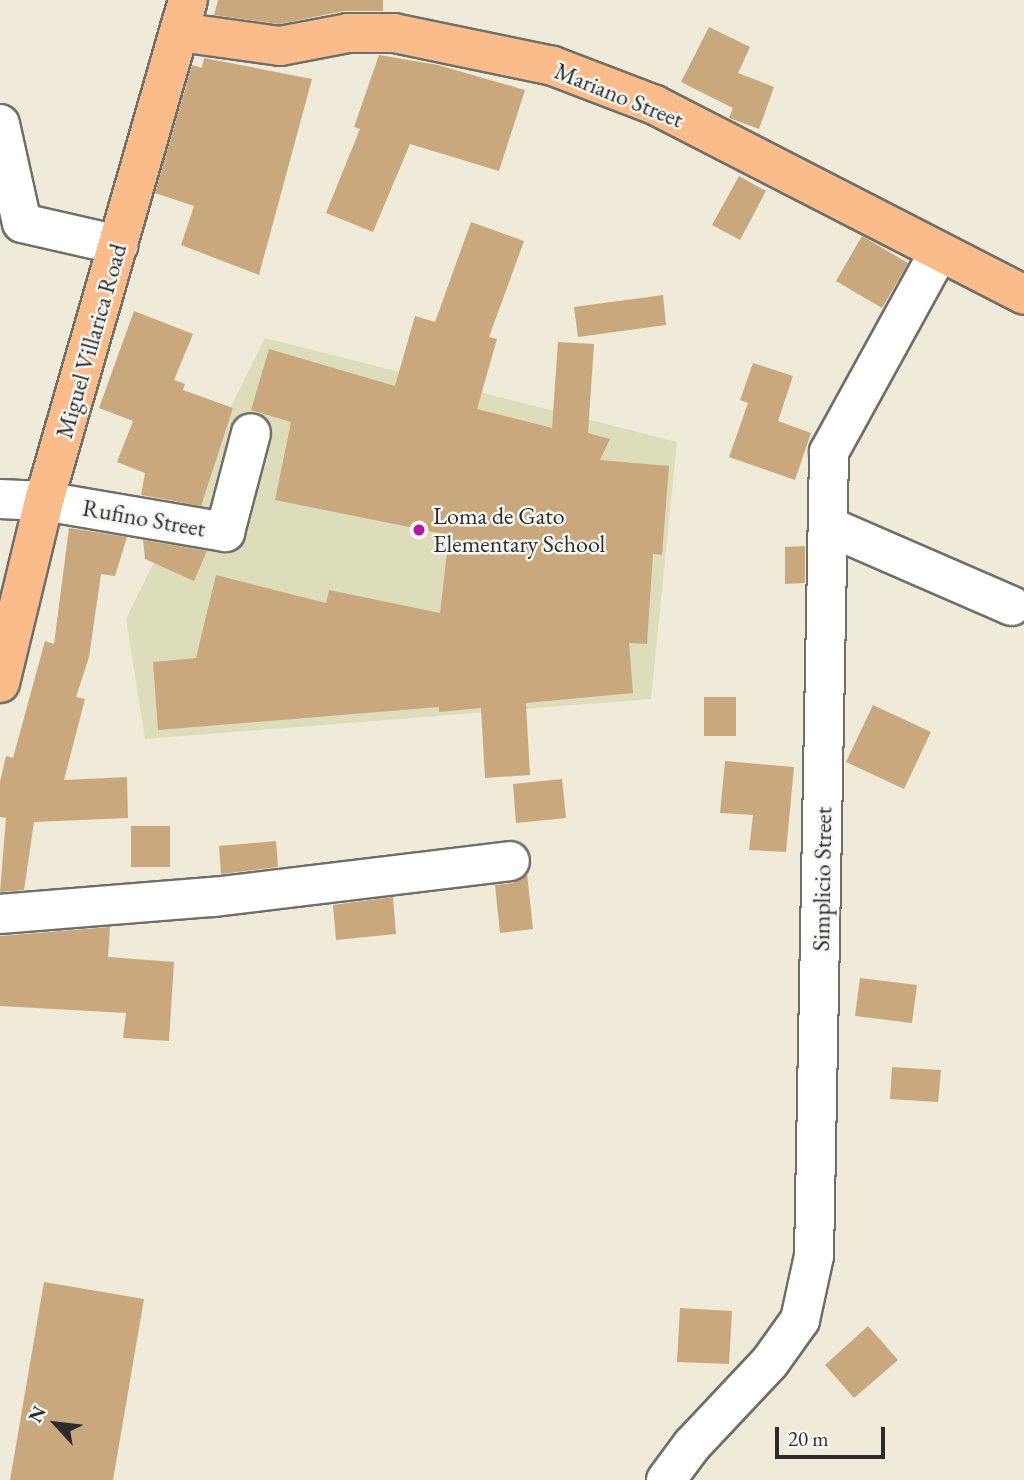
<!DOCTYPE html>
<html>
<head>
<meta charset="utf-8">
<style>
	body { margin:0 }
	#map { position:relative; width:1024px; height:1480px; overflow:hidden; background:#efebd8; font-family:"EB Garamond",serif }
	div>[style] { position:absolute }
	.built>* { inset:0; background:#deddbb }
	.building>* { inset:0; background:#caa87d }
	.roads { filter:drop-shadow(2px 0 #706e68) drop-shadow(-2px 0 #706e68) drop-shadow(0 2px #706e68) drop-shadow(0 -2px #706e68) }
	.minor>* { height:38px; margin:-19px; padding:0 19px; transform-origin:19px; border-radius:19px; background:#fff }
	.major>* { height:38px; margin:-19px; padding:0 19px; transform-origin:19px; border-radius:19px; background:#f9bc8a }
	.dots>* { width:19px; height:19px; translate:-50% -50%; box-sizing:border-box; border:4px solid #f6f6f2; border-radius:50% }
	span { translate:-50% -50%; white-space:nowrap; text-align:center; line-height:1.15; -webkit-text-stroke:5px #f6f6f2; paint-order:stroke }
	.street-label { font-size:24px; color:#2b2b2b }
	.poi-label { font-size:24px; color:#2b2b2b }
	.left { translate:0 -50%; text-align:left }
	.north { position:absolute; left:21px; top:1389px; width:70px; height:70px; -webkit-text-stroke:5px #f6f6f2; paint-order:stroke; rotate:297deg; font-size:19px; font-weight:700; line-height:28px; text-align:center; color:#2b2b2b }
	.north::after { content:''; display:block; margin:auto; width:24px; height:32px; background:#2b2b2b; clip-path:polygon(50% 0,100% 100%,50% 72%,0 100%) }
	.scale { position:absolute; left:775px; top:1427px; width:110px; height:32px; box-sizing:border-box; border:4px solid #2b2b2b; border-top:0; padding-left:9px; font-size:21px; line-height:24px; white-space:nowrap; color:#2b2b2b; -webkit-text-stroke:5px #f6f6f2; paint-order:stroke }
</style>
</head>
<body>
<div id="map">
	<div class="built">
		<div style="clip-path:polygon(265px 338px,677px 442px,651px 699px,145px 739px,126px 619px)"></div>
	</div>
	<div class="building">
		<div style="clip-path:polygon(218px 0,383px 0,383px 11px,344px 11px,279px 24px,214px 15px)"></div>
		<div style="clip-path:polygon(709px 27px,750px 47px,738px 73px,774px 87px,759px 129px,729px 118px,733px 108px,681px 82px)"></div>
		<div style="clip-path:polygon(379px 55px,438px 65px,525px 90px,499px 171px,410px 144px,373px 232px,326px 213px,360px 129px,354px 127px)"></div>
		<div style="clip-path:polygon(204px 58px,312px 79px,259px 275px,181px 245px,194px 206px,155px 193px,192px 65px,202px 68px)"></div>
		<div style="clip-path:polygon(739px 176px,766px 191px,740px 240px,712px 225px)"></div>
		<div style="clip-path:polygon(471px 222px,524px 241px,489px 337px,497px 339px,477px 409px,552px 428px,558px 342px,594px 344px,588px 433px,610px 439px,600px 460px,669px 466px,662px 555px,653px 554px,647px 644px,629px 643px,633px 693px,526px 703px,530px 775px,485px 778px,481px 708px,439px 712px,439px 707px,158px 730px,153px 662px,196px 658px,216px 575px,326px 603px,329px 590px,440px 613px,449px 535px,275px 500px,291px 422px,251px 410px,269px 349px,395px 386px,415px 316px,435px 322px)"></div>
		<div style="clip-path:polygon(862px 236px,908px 263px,882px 308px,836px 281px)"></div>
		<div style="clip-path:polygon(663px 295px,666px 325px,578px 337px,574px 307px)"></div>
		<div style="clip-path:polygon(134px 311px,193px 334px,174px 380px,185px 384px,183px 390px,233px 408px,201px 506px,141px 495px,145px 473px,117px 462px,133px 421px,99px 408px)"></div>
		<div style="clip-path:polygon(753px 363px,793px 376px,778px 421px,811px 433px,795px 480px,729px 457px,748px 403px,740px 400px)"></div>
		<div style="clip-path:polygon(69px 528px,127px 537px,115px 576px,101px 574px,89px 657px,76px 697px,85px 699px,64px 780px,127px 777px,128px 818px,34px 822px,24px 890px,0 892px,6px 818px,0 817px,0 782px,6px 756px,13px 758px,45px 641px,54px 644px)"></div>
		<div style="clip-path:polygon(143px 540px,207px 551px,194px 581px,145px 559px)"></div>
		<div style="clip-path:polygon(805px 546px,805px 583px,785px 584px,785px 547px)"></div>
		<div style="clip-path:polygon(704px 697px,736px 697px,736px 736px,704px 736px)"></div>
		<div style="clip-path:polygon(873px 705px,931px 732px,904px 789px,846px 762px)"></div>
		<div style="clip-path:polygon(725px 761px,794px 767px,786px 852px,749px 850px,753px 815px,720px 813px)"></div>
		<div style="clip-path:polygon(562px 779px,566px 818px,516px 823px,513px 784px)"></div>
		<div style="clip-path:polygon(131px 826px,170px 826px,170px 867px,131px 867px)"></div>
		<div style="clip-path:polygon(276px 841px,278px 867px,221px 874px,219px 846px)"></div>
		<div style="clip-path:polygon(527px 874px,533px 929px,500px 933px,495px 885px,513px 883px)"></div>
		<div style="clip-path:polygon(393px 897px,396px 934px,336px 940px,333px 905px)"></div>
		<div style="clip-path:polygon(110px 927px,108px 957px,174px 962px,169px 1041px,123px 1038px,126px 1013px,0 1006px,0 936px)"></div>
		<div style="clip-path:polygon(860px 978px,917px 985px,912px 1023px,855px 1016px)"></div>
		<div style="clip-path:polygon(892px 1067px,941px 1070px,938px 1102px,890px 1099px)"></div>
		<div style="clip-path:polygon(44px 1282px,144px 1299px,113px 1480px,10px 1480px)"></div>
		<div style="clip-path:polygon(680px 1308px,732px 1311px,729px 1364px,677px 1362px)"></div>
		<div style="clip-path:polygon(868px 1326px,898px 1360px,854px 1398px,825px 1365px)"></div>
	</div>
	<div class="roads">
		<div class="minor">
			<div style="left:0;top:124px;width:101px;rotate:77.5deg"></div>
			<div style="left:22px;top:223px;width:99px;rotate:12.8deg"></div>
			<div style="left:0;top:499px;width:44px;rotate:2.6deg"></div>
			<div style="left:44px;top:501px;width:184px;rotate:9.7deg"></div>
			<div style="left:225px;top:532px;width:102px;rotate:-75.3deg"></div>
			<div style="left:830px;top:527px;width:198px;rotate:23.5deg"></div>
			<div style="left:0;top:914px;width:214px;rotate:-4.6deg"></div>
			<div style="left:213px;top:897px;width:299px;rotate:-6.9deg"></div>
			<div style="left:666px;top:1480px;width:44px;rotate:-53.4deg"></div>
			<div style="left:692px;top:1445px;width:114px;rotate:-46.8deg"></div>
			<div style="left:770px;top:1362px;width:52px;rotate:-54.5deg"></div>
			<div style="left:800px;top:1320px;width:66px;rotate:-77.7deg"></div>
			<div style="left:814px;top:1256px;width:804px;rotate:-88.93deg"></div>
			<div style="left:829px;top:452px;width:226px;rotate:-61.2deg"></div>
		</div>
		<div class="major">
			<div style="left:179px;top:32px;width:102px;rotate:7.9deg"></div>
			<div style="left:280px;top:46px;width:69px;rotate:-10.8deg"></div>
			<div style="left:348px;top:33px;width:46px"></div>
			<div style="left:394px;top:33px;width:162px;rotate:11.7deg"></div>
			<div style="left:553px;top:66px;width:109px;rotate:20.9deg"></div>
			<div style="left:655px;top:105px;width:415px;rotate:27.2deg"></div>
			<div style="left:0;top:683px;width:187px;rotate:-76.4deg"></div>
			<div style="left:44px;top:501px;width:521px;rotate:-73.96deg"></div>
		</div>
	</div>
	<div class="dots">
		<div style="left:419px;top:530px;background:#b5179e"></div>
	</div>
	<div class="street-label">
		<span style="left:619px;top:95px;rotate:22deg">Mariano Street</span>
		<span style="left:91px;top:341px;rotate:-74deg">Miguel Villarica Road</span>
		<span style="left:144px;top:518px;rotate:10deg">Rufino Street</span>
		<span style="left:822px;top:879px;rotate:-89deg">Simplicio Street</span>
	</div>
	<div class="poi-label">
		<span class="left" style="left:433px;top:530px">Loma de Gato<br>Elementary School</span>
	</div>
	<div class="north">N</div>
	<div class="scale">20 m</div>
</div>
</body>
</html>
